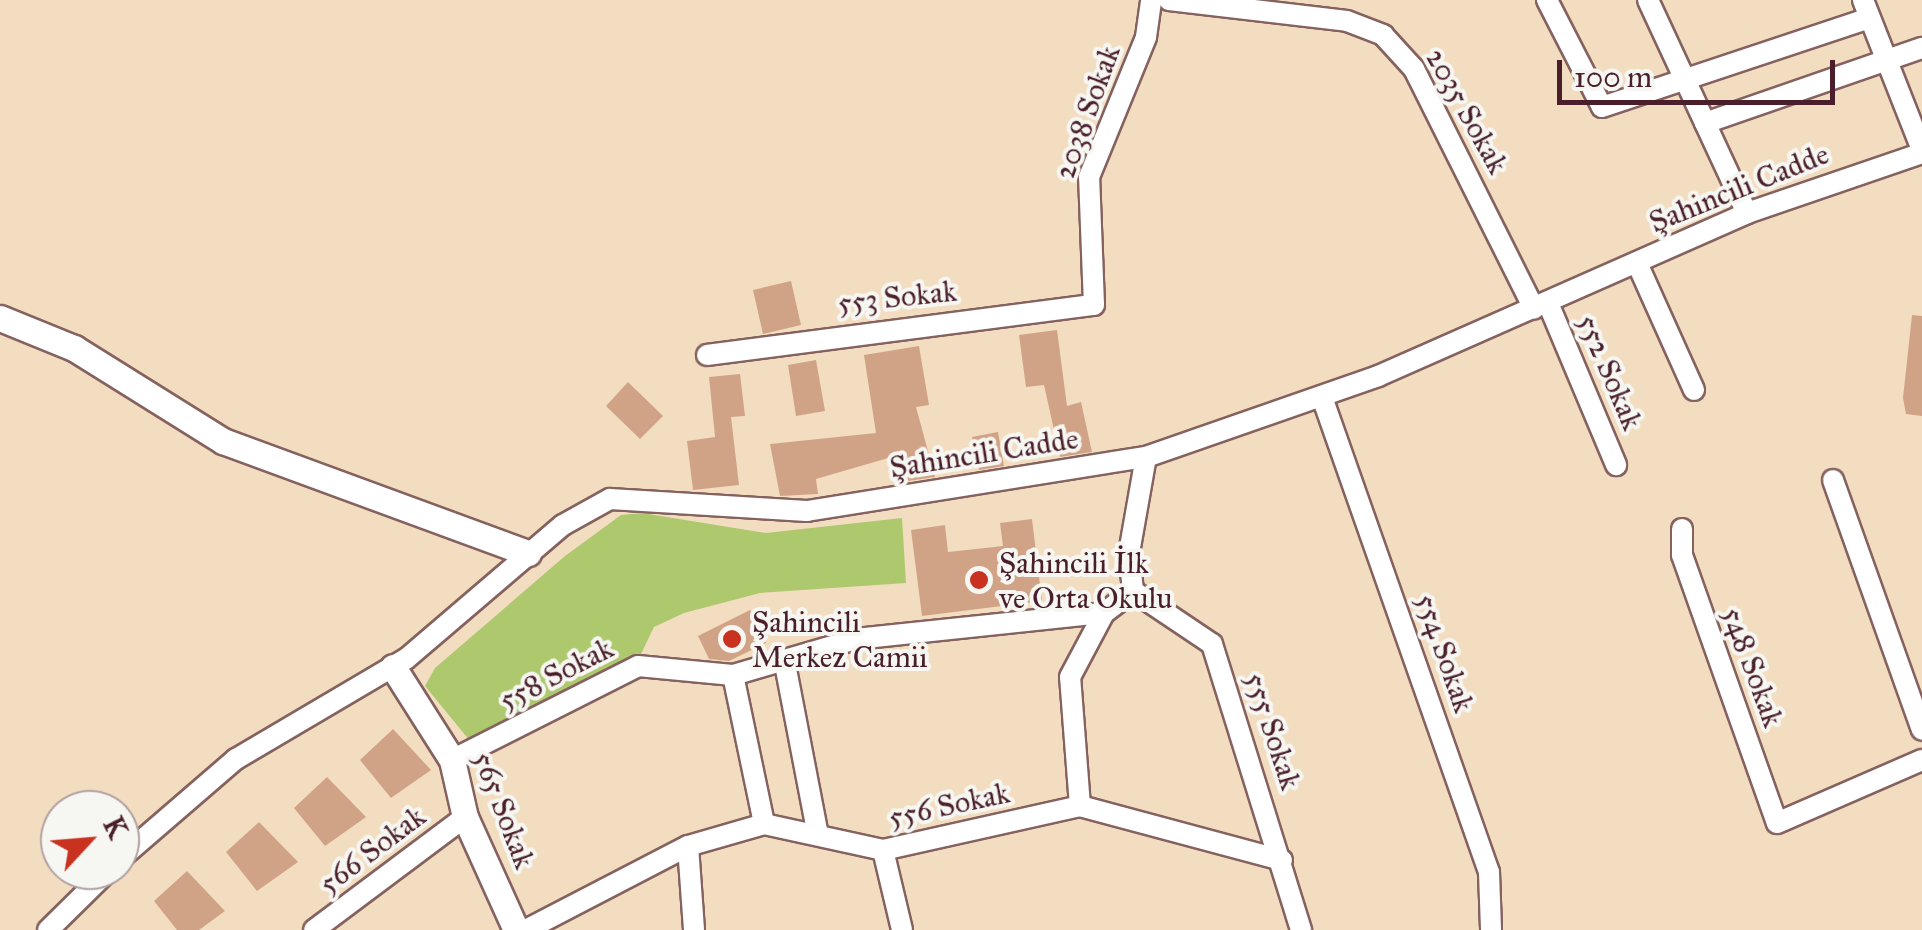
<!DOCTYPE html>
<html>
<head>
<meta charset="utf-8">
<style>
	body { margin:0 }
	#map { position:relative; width:1922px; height:930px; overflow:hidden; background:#f3ddc0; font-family:"IM FELL Great Primer",serif }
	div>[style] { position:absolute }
	.green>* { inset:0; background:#aec86e }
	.building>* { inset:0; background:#d1a386 }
	.roads { filter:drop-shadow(2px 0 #85625f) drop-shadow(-2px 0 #85625f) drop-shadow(0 2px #85625f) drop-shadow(0 -2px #85625f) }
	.minor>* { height:20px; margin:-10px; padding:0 10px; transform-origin:10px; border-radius:10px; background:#fff }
	.tertiary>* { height:25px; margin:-12.5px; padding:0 12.5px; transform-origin:12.5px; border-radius:12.5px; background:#fff }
	.dots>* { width:28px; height:28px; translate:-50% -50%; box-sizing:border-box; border:5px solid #f6f6f2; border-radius:50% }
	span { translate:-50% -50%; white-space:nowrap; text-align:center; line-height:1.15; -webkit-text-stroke:8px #f6f6f2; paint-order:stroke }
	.street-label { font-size:30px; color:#4a1f2b }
	.poi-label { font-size:30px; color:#4a1f2b }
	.left { translate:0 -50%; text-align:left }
	.north { position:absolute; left:40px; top:790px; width:100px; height:100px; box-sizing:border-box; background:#f6f6f2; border:2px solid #b1a0a2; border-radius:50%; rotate:64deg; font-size:28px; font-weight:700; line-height:40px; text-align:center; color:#4a1f2b }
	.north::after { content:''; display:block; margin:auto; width:35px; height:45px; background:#c8321e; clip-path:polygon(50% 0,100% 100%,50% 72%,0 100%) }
	.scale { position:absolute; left:1557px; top:60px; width:278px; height:45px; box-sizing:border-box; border:5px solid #4a1f2b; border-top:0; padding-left:12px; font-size:30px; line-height:35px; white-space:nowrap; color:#4a1f2b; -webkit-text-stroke:8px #f6f6f2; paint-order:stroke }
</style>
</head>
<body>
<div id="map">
	<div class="green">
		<div style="clip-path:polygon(642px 513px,766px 533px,902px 518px,906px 583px,760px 593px,684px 613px,654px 627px,641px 654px,470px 741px,425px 686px,435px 668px,565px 556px,621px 515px)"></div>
	</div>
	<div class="building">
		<div style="clip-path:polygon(791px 281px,801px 325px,763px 334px,753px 290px)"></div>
		<div style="clip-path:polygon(1912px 315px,1922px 316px,1922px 416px,1906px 414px,1903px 398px)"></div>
		<div style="clip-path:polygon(1057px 330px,1067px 406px,1081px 402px,1092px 452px,1060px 457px,1044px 385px,1026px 387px,1019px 335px)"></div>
		<div style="clip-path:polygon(919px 346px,929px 405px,916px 407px,935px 477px,908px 481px,902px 454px,816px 479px,818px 494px,780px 496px,770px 444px,876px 433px,864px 355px)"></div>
		<div style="clip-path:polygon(816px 360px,825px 411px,796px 416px,788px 365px)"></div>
		<div style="clip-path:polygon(740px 374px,745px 416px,731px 417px,739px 485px,693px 490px,687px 441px,715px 437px,709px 377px)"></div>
		<div style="clip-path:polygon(628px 382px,663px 416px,640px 439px,606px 406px)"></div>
		<div style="clip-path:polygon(998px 432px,1004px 466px,979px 470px,972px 437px)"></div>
		<div style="clip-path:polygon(1032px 519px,1042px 601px,922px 616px,911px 530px,945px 525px,948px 552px,1003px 546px,1000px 523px)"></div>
		<div style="clip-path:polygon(750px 610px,766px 643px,729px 661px,709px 659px,698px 636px)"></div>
		<div style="clip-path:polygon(393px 729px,431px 770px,391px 798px,360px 760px)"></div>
		<div style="clip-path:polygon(327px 777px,366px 817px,325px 846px,294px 808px)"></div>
		<div style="clip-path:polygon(259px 822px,298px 862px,257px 891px,226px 852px)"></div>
		<div style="clip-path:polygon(187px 871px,225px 911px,199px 930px,177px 930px,154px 901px)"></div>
	</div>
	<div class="roads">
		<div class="minor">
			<div style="left:1169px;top:0;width:179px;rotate:6.7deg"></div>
			<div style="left:1347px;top:21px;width:39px;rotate:21deg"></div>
			<div style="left:1383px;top:35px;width:46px;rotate:47.6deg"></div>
			<div style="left:1414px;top:69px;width:268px;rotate:63.4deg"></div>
			<div style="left:1547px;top:0;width:120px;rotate:62.8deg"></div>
			<div style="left:1602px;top:107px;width:282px;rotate:-18.4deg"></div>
			<div style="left:1648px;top:0;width:235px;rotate:65.1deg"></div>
			<div style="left:1863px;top:0;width:161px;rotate:68.5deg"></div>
			<div style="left:1705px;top:123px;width:230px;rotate:-19.1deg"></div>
			<div style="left:1637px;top:263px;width:139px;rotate:65.8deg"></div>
			<div style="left:1548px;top:303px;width:176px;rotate:67.2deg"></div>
			<div style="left:707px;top:355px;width:390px;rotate:-7.4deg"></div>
			<div style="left:1094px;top:305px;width:128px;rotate:-92.2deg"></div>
			<div style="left:1089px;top:177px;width:151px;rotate:-67.8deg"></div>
			<div style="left:1146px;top:37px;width:37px;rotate:-82deg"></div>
			<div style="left:1322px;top:397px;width:504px;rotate:70.63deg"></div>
			<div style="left:1489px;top:872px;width:58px;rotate:88deg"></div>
			<div style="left:1833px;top:480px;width:265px;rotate:70.4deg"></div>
			<div style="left:1682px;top:529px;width:26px;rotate:90deg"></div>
			<div style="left:1682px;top:555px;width:284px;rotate:70.5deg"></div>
			<div style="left:1777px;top:823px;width:158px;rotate:-23.5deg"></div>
			<div style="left:1133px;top:591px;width:95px;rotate:33.9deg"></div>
			<div style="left:1212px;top:644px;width:300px;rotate:72.7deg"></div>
			<div style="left:785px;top:664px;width:174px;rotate:79.1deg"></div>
			<div style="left:733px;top:675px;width:152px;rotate:78.2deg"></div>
			<div style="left:452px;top:760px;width:208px;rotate:-26.8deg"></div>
			<div style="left:638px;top:666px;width:95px;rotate:5.4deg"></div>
			<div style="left:733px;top:675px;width:128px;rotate:-16.3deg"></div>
			<div style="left:856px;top:639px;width:249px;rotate:-6deg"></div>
			<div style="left:1080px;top:806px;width:129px;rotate:-94.4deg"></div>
			<div style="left:1070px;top:677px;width:72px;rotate:-62deg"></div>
			<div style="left:1104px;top:613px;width:36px;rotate:-37deg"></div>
			<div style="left:1133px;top:591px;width:38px;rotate:-96deg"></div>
			<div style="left:1129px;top:553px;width:97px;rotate:-80deg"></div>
			<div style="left:688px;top:846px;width:84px;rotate:85.9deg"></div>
			<div style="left:883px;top:850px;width:82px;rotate:76.6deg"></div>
			<div style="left:120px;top:859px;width:153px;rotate:-40.8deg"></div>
			<div style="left:236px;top:759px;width:197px;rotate:-30.5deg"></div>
			<div style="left:406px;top:659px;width:206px;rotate:-40.5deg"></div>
			<div style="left:563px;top:525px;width:54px;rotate:-29deg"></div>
			<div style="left:610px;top:499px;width:197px;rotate:3.5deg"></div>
			<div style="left:807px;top:511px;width:343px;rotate:-9.1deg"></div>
			<div style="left:1146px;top:457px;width:246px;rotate:-19.2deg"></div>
			<div style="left:1378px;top:376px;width:403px;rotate:-23.8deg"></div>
			<div style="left:1747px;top:213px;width:185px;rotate:-18.9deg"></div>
			<div style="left:48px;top:930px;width:86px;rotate:-44.5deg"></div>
			<div style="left:314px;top:930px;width:189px;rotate:-36.8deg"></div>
			<div style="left:526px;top:930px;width:182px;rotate:-27.4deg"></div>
			<div style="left:688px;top:846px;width:79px;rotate:-16.1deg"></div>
			<div style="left:764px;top:824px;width:122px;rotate:12.3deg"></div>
			<div style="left:883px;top:850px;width:202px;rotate:-12.6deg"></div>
			<div style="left:1080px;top:806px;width:209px;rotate:15deg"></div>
		</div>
		<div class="tertiary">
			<div style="left:0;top:318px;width:80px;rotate:22.1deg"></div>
			<div style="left:74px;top:348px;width:176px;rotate:32deg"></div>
			<div style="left:223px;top:441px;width:325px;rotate:20.2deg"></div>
			<div style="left:393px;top:667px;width:110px;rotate:57.6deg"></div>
			<div style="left:452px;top:760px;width:58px;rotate:77.2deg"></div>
			<div style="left:465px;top:817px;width:124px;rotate:65.7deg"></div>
		</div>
	</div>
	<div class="dots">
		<div style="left:979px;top:580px;background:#c8321e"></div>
		<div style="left:732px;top:639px;background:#c8321e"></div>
	</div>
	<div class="street-label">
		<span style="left:1467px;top:111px;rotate:61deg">2035 Sokak</span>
		<span style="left:1087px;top:112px;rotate:-70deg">2038 Sokak</span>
		<span style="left:1739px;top:188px;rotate:-22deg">Şahincili Cadde</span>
		<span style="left:897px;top:297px;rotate:-6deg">553 Sokak</span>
		<span style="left:1610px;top:372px;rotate:67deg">552 Sokak</span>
		<span style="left:984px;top:453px;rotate:-9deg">Şahincili Cadde</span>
		<span style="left:1445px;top:653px;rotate:71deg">554 Sokak</span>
		<span style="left:1753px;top:667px;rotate:70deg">548 Sokak</span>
		<span style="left:556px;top:674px;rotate:-27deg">558 Sokak</span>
		<span style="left:1273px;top:731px;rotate:72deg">555 Sokak</span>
		<span style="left:949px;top:805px;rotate:-12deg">556 Sokak</span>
		<span style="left:504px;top:810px;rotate:69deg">565 Sokak</span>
		<span style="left:372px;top:850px;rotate:-37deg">566 Sokak</span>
	</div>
	<div class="poi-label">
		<span class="left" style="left:999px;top:580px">Şahincili İlk<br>ve Orta Okulu</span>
		<span class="left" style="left:752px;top:639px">Şahincili<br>Merkez Camii</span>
	</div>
	<div class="north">K</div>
	<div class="scale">100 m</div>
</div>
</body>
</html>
